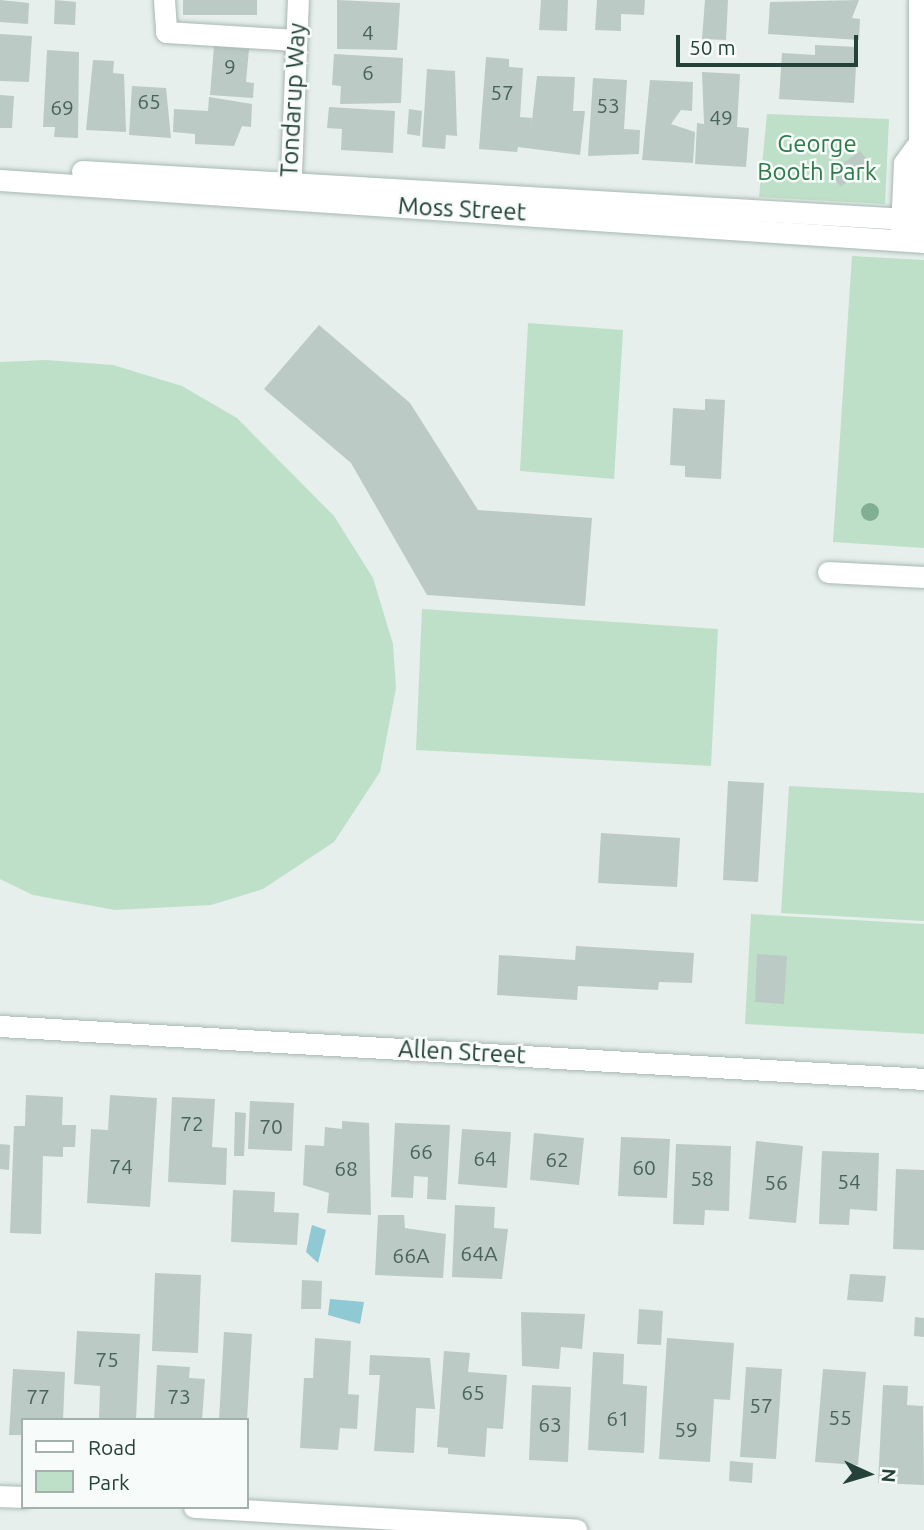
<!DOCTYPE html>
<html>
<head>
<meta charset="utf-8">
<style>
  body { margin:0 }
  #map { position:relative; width:924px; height:1530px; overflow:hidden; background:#e6efeb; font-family:Ubuntu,sans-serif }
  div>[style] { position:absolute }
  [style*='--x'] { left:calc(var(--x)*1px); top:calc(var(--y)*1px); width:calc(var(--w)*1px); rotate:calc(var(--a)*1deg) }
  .green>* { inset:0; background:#bfe0c8 }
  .water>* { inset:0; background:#8ec9d4 }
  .building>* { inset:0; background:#bbcac4 }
  .roads { filter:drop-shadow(0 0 2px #a8b8b2) drop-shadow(0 0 2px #a8b8b2) }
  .minor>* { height:21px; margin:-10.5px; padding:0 10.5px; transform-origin:10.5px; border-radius:10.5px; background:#fff }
  .trees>* { width:18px; height:18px; margin:-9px; border-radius:50%; background:#80af93 }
  span { translate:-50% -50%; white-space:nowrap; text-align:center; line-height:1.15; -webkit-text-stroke:5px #f7fbf9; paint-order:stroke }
  .number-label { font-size:21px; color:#4a645c }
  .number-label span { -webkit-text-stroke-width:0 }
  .street-label { font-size:24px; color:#24423a }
  .park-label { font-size:24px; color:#2d7a4b }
  .legend { position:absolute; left:21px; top:1418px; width:228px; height:91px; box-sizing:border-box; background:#f7fbf9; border:2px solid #a3b1ad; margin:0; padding:9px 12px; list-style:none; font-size:21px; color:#24423a }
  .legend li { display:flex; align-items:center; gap:14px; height:35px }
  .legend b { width:35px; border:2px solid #a3b1ad }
  .north { position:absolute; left:833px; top:1439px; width:70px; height:70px; -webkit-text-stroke:5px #f7fbf9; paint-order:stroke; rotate:94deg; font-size:19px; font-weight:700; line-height:28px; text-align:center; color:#24423a }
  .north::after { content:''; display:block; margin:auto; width:24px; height:32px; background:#24423a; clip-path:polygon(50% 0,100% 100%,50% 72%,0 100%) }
  .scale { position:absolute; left:676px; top:35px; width:182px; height:32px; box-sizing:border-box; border:4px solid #24423a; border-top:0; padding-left:9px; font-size:21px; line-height:24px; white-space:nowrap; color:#24423a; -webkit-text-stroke:5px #f7fbf9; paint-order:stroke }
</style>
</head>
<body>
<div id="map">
  <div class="green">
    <div style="clip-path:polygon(767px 114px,889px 119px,885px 204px,759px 197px)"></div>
    <div style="clip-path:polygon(852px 256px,924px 260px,924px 548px,833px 542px)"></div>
    <div style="clip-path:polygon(528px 323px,623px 330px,614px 479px,520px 471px)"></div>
    <div style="clip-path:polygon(46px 360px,113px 365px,182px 386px,237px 418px,334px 516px,373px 578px,393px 644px,396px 688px,380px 772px,334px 842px,263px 889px,211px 905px,115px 910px,33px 895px,0 879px,0 362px)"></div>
    <div style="clip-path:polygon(422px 609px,718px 629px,711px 766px,416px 750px)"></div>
    <div style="clip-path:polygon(789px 786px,924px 793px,924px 921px,781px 913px)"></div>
    <div style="clip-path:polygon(751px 914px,924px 924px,924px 1034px,745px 1024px)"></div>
  </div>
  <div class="water">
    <div style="clip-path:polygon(312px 1225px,326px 1230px,318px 1263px,306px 1252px)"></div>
    <div style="clip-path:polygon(330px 1299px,364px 1302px,360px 1324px,328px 1315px)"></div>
  </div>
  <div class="building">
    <div style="clip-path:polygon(0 0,29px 3px,28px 24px,0 22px)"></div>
    <div style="clip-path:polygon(55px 0,76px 2px,75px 25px,54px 24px)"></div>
    <div style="clip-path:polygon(183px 0,257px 0,257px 15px,183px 15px)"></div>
    <div style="clip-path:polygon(337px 0,400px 3px,397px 50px,337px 49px)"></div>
    <div style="clip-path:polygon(541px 0,568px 0,567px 31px,539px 30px)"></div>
    <div style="clip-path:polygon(597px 0,645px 0,644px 15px,621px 14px,621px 31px,595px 30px)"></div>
    <div style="clip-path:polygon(705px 0,728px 0,726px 40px,702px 39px)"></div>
    <div style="clip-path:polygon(859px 0,852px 18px,860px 19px,859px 40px,768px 34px,770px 2px)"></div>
    <div style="clip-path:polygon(0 34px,32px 36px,29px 82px,0 81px)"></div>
    <div style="clip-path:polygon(815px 45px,857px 47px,854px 103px,779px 99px,782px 53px,815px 55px)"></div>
    <div style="clip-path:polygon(214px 46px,249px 49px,246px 82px,254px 83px,253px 98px,210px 95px)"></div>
    <div style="clip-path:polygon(47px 50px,79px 52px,78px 138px,54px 137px,55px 127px,43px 127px)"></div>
    <div style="clip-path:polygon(334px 54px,403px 58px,401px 103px,340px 104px,341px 86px,332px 85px)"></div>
    <div style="clip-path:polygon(486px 57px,509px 59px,509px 67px,523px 68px,520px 117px,532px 118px,531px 129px,537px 76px,575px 77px,573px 111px,585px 111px,580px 155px,518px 147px,517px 152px,479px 149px)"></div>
    <div style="clip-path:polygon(93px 60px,114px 61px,113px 73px,124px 74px,126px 132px,86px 130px)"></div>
    <div style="clip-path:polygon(427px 69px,455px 71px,457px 136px,446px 135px,445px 149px,422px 147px)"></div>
    <div style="clip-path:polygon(702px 72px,740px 74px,737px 127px,749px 128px,746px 167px,695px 164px,697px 123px,704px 124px)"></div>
    <div style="clip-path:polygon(593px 78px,627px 80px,624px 129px,640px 130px,639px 154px,588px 156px)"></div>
    <div style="clip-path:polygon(650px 80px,693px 82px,692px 111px,681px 110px,671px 124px,695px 132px,693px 163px,642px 160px)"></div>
    <div style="clip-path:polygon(132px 86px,166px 88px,171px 138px,129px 135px)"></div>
    <div style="clip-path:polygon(0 95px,14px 96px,12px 128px,0 128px)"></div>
    <div style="clip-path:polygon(209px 97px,252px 104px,251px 127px,242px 126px,234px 146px,195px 144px,195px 134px,173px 132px,174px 109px,208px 111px)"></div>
    <div style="clip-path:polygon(329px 107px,395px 111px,393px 153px,341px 150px,342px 129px,327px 128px)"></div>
    <div style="clip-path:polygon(409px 109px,422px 111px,420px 136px,407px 134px)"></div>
    <div style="clip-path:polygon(860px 151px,869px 162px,841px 187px,832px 176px,835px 169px)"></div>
    <div style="clip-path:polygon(319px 325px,410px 403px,478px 510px,592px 518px,585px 606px,427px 595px,351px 463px,264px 389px)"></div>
    <div style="clip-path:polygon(705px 399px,725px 400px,721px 479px,685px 477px,685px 466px,670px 465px,673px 408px,705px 410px)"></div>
    <div style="clip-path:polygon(728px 781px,764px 783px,758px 882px,723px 880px)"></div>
    <div style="clip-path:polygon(601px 833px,680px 838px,677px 887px,598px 883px)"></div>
    <div style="clip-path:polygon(576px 946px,694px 953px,692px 983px,659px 982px,658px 990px,578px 986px,577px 1000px,497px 995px,499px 955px,575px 960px)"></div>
    <div style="clip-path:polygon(757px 954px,787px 956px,784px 1004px,755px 1002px)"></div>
    <div style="clip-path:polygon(26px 1095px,63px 1097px,62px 1125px,76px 1125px,75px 1147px,63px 1147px,63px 1157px,43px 1156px,41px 1234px,10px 1233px,14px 1126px,25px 1126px)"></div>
    <div style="clip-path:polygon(110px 1095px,157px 1098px,150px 1207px,87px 1203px,91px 1129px,108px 1130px)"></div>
    <div style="clip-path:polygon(172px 1097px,215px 1099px,212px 1147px,227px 1148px,226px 1185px,168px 1182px)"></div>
    <div style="clip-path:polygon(250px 1101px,294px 1103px,292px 1151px,248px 1149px)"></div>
    <div style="clip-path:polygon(235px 1112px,246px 1113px,244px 1156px,234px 1156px)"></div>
    <div style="clip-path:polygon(342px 1121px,369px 1123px,371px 1215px,327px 1213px,329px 1193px,303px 1185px,305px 1145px,324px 1146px,325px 1127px,342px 1129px)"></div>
    <div style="clip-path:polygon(395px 1123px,450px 1125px,446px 1200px,427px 1199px,428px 1177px,414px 1176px,413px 1198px,391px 1197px)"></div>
    <div style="clip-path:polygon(462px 1129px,511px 1132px,507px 1188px,458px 1184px)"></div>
    <div style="clip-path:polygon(534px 1133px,584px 1138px,579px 1185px,530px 1180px)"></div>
    <div style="clip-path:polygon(621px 1137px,670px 1139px,667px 1198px,618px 1196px)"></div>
    <div style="clip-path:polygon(756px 1141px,803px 1146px,796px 1223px,749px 1219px)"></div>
    <div style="clip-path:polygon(0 1144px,10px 1145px,9px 1170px,0 1169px)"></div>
    <div style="clip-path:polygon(676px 1144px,731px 1146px,729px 1211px,705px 1210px,704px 1225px,673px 1224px)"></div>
    <div style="clip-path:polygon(822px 1151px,879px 1153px,877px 1211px,850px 1209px,849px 1225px,819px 1224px)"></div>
    <div style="clip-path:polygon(896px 1169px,924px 1170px,924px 1250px,893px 1249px)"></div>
    <div style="clip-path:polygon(233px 1190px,275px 1192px,274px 1212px,299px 1213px,297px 1245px,231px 1242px)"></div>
    <div style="clip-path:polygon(455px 1205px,495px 1207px,494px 1228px,508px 1229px,502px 1279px,452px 1277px)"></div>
    <div style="clip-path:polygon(378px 1215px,404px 1215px,405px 1228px,446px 1234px,443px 1278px,375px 1275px)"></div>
    <div style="clip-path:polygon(155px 1273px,201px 1275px,198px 1353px,152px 1351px)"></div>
    <div style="clip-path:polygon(850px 1274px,886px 1276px,883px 1302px,847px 1300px)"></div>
    <div style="clip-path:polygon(302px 1280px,322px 1281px,321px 1309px,301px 1309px)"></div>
    <div style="clip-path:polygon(639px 1309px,663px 1311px,661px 1345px,637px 1344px)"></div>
    <div style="clip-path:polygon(521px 1312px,585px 1314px,582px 1349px,561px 1347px,559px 1369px,522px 1366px)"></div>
    <div style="clip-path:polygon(915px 1317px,924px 1318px,924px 1337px,914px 1336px)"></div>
    <div style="clip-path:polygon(77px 1331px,140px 1334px,136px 1420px,99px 1420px,100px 1386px,74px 1384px)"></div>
    <div style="clip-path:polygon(224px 1332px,252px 1334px,247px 1420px,219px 1420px)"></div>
    <div style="clip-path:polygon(315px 1338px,351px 1341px,348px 1394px,359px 1395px,357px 1429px,340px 1428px,338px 1450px,300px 1448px,304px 1378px,313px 1378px)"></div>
    <div style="clip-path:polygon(667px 1338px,734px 1343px,730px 1400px,714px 1399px,710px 1462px,659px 1459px)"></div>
    <div style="clip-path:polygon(444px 1351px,470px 1353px,468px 1372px,507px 1375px,503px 1429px,487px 1428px,485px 1457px,448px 1454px,448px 1448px,437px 1447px)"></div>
    <div style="clip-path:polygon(593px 1352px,624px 1354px,623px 1384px,647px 1386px,644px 1453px,588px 1450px)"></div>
    <div style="clip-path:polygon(370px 1355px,430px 1358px,435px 1409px,416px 1408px,414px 1453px,374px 1451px,380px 1375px,369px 1375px)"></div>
    <div style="clip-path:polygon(157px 1365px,190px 1367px,189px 1378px,205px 1379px,202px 1420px,154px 1420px)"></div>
    <div style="clip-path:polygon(746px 1367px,782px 1369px,776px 1459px,740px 1457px)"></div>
    <div style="clip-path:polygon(13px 1369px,65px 1372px,63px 1420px,23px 1420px,23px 1435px,9px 1435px)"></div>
    <div style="clip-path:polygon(823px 1369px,866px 1372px,858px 1465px,815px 1462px)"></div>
    <div style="clip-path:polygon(532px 1385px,571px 1387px,568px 1462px,529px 1460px)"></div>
    <div style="clip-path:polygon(883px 1385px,908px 1386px,907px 1405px,923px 1406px,924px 1485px,878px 1483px)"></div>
    <div style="clip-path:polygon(730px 1461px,753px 1463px,752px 1483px,729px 1481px)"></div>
  </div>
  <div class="roads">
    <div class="minor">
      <div style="--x:164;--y:0;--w:32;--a:86"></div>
      <div style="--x:166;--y:32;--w:130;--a:3.5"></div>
      <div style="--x:919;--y:0;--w:231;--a:90"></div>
      <div style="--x:82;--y:171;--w:843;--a:3.33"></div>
      <div style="--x:0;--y:180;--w:926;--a:3.84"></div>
      <div style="--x:290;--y:197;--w:197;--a:-87.7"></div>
      <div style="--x:901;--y:230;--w:67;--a:-87.4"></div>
      <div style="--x:904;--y:163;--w:19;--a:-54"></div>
      <div style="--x:828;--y:572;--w:96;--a:3"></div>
      <div style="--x:0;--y:1026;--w:926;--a:3.28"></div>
      <div style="--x:0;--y:1496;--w:23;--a:2"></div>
      <div style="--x:194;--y:1507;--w:383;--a:3.4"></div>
    </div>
  </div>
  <div class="trees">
    <div style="left:870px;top:512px"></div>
  </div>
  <div class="number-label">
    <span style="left:368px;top:32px">4</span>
    <span style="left:230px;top:66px">9</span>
    <span style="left:368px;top:72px">6</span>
    <span style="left:502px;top:92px">57</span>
    <span style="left:149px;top:101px">65</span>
    <span style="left:608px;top:105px">53</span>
    <span style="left:62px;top:107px">69</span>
    <span style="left:721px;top:117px">49</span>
    <span style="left:192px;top:1123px">72</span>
    <span style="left:271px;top:1126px">70</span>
    <span style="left:421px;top:1151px">66</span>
    <span style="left:485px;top:1158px">64</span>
    <span style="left:557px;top:1159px">62</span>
    <span style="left:121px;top:1166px">74</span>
    <span style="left:644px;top:1167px">60</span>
    <span style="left:346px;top:1168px">68</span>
    <span style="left:702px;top:1178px">58</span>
    <span style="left:849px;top:1181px">54</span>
    <span style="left:776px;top:1182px">56</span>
    <span style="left:479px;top:1253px">64A</span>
    <span style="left:411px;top:1255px">66A</span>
    <span style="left:107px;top:1359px">75</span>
    <span style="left:473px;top:1392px">65</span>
    <span style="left:38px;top:1396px">77</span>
    <span style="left:179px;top:1396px">73</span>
    <span style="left:761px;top:1405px">57</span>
    <span style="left:840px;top:1417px">55</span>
    <span style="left:618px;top:1418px">61</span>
    <span style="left:550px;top:1424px">63</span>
    <span style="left:686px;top:1429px">59</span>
  </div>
  <div class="street-label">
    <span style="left:293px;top:100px;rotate:-87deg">Tondarup Way</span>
    <span style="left:462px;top:209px;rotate:3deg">Moss Street</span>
    <span style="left:462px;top:1052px;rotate:3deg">Allen Street</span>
  </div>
  <div class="park-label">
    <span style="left:817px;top:158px">George<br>Booth Park</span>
  </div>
  <ul class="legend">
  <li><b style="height:9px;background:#fff"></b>Road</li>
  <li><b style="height:19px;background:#bfe0c8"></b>Park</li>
  </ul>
  <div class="north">N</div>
  <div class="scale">50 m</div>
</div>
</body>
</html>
